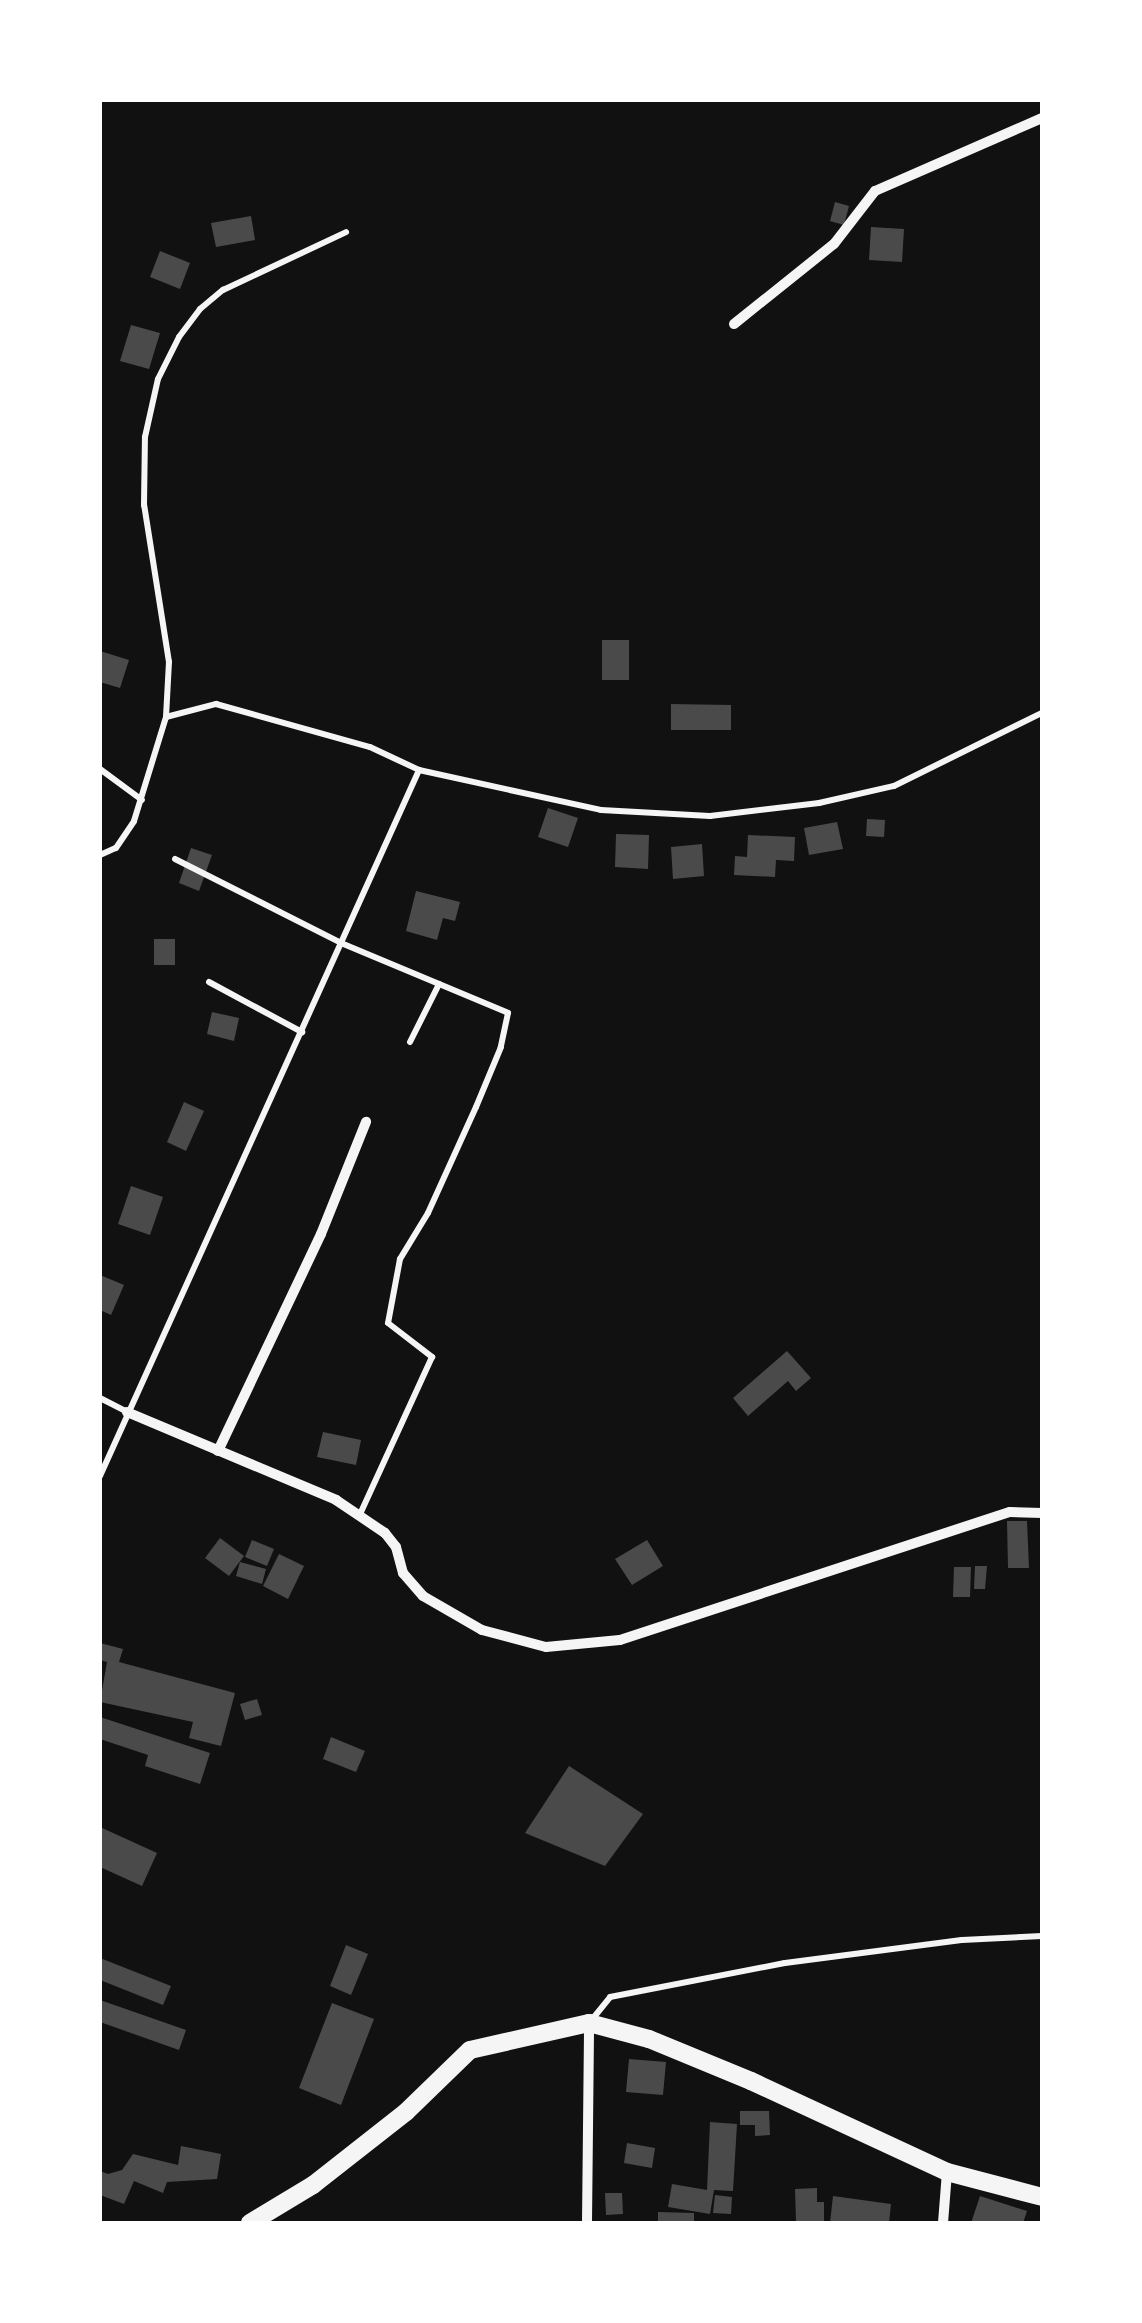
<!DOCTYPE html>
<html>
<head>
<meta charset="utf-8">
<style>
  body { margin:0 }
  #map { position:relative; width:1142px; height:2323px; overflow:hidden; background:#111; font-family:"Source Serif 4",serif }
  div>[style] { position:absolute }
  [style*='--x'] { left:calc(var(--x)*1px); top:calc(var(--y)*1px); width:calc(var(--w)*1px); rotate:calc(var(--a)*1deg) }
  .building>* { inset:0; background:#4a4a4a }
  .service>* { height:6px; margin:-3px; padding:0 3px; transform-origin:3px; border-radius:3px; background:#f5f5f5 }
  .minor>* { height:10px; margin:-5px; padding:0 5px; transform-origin:5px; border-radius:5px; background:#f5f5f5 }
  .secondary>* { height:18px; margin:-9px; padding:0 9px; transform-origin:9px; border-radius:9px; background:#f5f5f5 }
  span { translate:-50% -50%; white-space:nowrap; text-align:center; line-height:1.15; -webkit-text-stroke:9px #fff; paint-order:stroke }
  .frame { position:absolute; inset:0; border:102px solid #fff; pointer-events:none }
</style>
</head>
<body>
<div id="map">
  <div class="building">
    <div style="clip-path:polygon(835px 202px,849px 206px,844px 225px,830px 221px)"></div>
    <div style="clip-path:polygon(251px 216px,255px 240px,216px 247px,211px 223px)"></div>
    <div style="clip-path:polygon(871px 227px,904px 229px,902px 262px,869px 260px)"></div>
    <div style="clip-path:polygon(160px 251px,190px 263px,180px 289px,150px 277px)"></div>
    <div style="clip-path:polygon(131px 325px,160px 333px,149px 369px,120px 361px)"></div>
    <div style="clip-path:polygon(602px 640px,629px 640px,629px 680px,602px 680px)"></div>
    <div style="clip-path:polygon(100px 651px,129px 660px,120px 688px,100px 682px)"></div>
    <div style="clip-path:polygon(671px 704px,731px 705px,731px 730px,671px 730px)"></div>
    <div style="clip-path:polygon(548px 808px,578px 818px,568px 847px,538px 837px)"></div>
    <div style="clip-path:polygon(867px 819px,885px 820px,884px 837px,866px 836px)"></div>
    <div style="clip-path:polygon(837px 822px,843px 849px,809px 855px,804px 828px)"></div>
    <div style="clip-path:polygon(616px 834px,649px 835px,648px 869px,615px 867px)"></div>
    <div style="clip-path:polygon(748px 835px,795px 837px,794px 861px,776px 860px,775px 877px,734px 875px,735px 856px,747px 857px)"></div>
    <div style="clip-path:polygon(702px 844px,704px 876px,673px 879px,671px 847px)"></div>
    <div style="clip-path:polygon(191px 848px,212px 855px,199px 891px,179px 883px)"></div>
    <div style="clip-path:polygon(416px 891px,460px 902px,455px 921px,443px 918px,437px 940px,406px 931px)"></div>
    <div style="clip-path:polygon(154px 939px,175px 939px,175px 965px,154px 965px)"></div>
    <div style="clip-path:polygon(212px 1012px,239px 1018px,234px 1041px,207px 1034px)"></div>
    <div style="clip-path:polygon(184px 1102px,204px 1111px,186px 1151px,167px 1142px)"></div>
    <div style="clip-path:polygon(131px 1186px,163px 1197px,150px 1235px,118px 1224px)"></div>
    <div style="clip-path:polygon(100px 1275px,124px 1285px,111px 1315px,100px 1310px)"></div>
    <div style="clip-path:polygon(787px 1351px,811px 1378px,796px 1391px,788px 1381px,748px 1416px,733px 1398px)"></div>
    <div style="clip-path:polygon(323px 1432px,361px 1440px,356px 1465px,317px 1457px)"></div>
    <div style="clip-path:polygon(1007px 1521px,1027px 1521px,1029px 1568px,1008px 1568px)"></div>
    <div style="clip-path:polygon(220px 1538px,244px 1556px,229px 1576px,205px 1558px)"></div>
    <div style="clip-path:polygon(252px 1540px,274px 1549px,267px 1566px,245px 1557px)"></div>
    <div style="clip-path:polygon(647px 1540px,663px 1566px,632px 1585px,615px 1559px)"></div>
    <div style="clip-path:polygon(279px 1554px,304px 1566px,288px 1599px,263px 1586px)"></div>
    <div style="clip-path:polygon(240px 1562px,266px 1569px,262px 1584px,236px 1576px)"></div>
    <div style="clip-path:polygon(975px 1566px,987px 1566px,985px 1589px,974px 1589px)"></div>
    <div style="clip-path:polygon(954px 1567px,971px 1567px,970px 1597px,953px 1597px)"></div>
    <div style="clip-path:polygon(100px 1643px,123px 1649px,119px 1662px,235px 1693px,221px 1746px,189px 1738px,193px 1722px,100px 1702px,107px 1662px,100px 1660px)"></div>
    <div style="clip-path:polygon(257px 1699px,262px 1715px,245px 1720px,240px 1704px)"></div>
    <div style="clip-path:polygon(100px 1717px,210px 1753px,200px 1784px,145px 1766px,148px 1755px,100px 1739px)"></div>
    <div style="clip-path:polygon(331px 1737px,365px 1751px,356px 1772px,323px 1759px)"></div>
    <div style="clip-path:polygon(569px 1766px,643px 1814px,605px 1866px,525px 1833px)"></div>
    <div style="clip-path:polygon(100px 1827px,157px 1853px,142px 1886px,100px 1867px)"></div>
    <div style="clip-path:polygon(346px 1945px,368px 1954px,351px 1995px,330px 1986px)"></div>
    <div style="clip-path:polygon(100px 1958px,171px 1986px,163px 2005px,100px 1980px)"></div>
    <div style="clip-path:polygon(100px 2000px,186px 2030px,179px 2050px,100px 2022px)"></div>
    <div style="clip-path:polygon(332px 2003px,374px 2019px,341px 2105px,299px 2088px)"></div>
    <div style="clip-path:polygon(629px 2059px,666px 2062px,663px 2095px,626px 2092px)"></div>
    <div style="clip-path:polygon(740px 2111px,769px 2111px,770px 2135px,755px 2136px,755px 2125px,740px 2125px)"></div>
    <div style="clip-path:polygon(710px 2122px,737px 2124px,733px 2191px,714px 2190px,710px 2214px,668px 2207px,672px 2184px,707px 2190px)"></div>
    <div style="clip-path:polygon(627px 2143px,655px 2148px,652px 2168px,624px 2163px)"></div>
    <div style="clip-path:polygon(181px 2146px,221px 2154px,217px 2179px,167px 2182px,163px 2193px,134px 2181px,124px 2204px,100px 2195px,100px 2171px,108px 2174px,122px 2170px,133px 2154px,178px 2165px)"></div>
    <div style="clip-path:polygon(817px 2188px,817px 2202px,824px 2202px,824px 2222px,796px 2222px,795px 2189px)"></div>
    <div style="clip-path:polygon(605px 2193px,622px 2193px,623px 2214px,606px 2215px)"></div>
    <div style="clip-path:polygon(715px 2195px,732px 2197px,731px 2214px,713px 2213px)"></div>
    <div style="clip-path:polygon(833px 2196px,891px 2204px,889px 2223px,830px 2223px)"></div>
    <div style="clip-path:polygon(980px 2196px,1027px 2211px,1023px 2223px,971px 2223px)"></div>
    <div style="clip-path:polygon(658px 2212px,694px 2213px,694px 2223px,658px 2223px)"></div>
  </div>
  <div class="service">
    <div style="--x:166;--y:717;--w:52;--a:-14.6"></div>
    <div style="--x:216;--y:704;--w:160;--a:15.6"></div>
    <div style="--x:370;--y:747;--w:54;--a:25.1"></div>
    <div style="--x:419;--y:770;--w:186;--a:12.4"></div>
    <div style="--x:601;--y:810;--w:109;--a:3.2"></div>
    <div style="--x:710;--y:816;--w:110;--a:-6.8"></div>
    <div style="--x:819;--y:803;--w:77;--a:-12.8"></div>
    <div style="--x:894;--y:786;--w:165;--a:-26.3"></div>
    <div style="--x:100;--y:769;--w:52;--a:36.4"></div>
    <div style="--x:100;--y:855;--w:17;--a:-24"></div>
    <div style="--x:116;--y:848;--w:32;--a:-56"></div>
    <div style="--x:134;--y:821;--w:109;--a:-72.9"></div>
    <div style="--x:166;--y:717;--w:55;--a:-86.9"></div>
    <div style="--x:169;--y:662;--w:159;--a:-99"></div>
    <div style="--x:144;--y:505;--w:68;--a:-89.2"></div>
    <div style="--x:145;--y:437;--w:59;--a:-77.4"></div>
    <div style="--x:158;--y:379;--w:47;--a:-63.4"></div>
    <div style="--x:179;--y:337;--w:35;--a:-53"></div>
    <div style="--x:200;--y:309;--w:30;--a:-40"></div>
    <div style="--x:223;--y:290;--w:136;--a:-25.2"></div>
    <div style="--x:175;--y:859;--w:186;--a:26.8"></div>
    <div style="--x:341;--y:943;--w:181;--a:22.7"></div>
    <div style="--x:508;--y:1013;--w:35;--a:102"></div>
    <div style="--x:501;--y:1047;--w:65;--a:112.6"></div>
    <div style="--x:476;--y:1107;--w:116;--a:114.4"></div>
    <div style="--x:428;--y:1213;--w:54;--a:121.3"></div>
    <div style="--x:400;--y:1259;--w:65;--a:100.6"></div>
    <div style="--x:388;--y:1323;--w:56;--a:37.7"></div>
    <div style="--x:432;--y:1357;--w:173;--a:114.6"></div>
    <div style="--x:209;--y:982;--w:106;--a:28.3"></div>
    <div style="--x:410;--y:1042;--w:65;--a:-63.4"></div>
    <div style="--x:100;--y:1398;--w:30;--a:27"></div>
    <div style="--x:100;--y:1476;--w:775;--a:-65.68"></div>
    <div style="--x:590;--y:2022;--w:32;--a:-51"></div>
    <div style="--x:610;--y:1997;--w:178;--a:-11"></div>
    <div style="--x:785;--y:1963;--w:178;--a:-7.4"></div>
    <div style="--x:962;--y:1940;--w:80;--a:-2.9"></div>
  </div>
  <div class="minor">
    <div style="--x:734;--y:324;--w:128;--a:-38.7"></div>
    <div style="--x:834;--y:244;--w:67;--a:-52.3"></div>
    <div style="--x:875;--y:191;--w:182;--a:-23.6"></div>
    <div style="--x:127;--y:1412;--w:227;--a:22.8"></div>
    <div style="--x:336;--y:1500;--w:59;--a:34"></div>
    <div style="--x:385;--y:1533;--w:18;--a:52"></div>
    <div style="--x:396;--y:1547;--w:27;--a:75"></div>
    <div style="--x:403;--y:1573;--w:30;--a:49"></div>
    <div style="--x:423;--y:1596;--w:68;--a:30"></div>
    <div style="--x:482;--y:1630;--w:66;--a:14.9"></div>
    <div style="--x:546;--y:1647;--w:74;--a:-5.4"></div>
    <div style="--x:620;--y:1640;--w:410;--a:-18.2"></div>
    <div style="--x:1010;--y:1512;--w:32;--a:2"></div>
    <div style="--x:218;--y:1451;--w:240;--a:-64.6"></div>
    <div style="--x:321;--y:1234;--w:121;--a:-68.1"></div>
    <div style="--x:587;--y:2223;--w:200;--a:-89.4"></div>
    <div style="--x:943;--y:2223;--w:51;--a:-85.5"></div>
  </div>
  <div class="secondary">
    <div style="--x:250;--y:2223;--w:74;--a:-31.1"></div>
    <div style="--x:313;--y:2185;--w:118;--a:-38.1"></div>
    <div style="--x:406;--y:2112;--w:89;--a:-44.1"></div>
    <div style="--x:470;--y:2050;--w:122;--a:-12.8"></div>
    <div style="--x:589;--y:2023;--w:62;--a:14.9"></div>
    <div style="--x:649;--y:2039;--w:110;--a:22.4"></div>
    <div style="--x:751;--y:2081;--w:216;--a:24.9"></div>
    <div style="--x:947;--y:2172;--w:98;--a:14.7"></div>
  </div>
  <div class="frame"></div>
</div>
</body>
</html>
